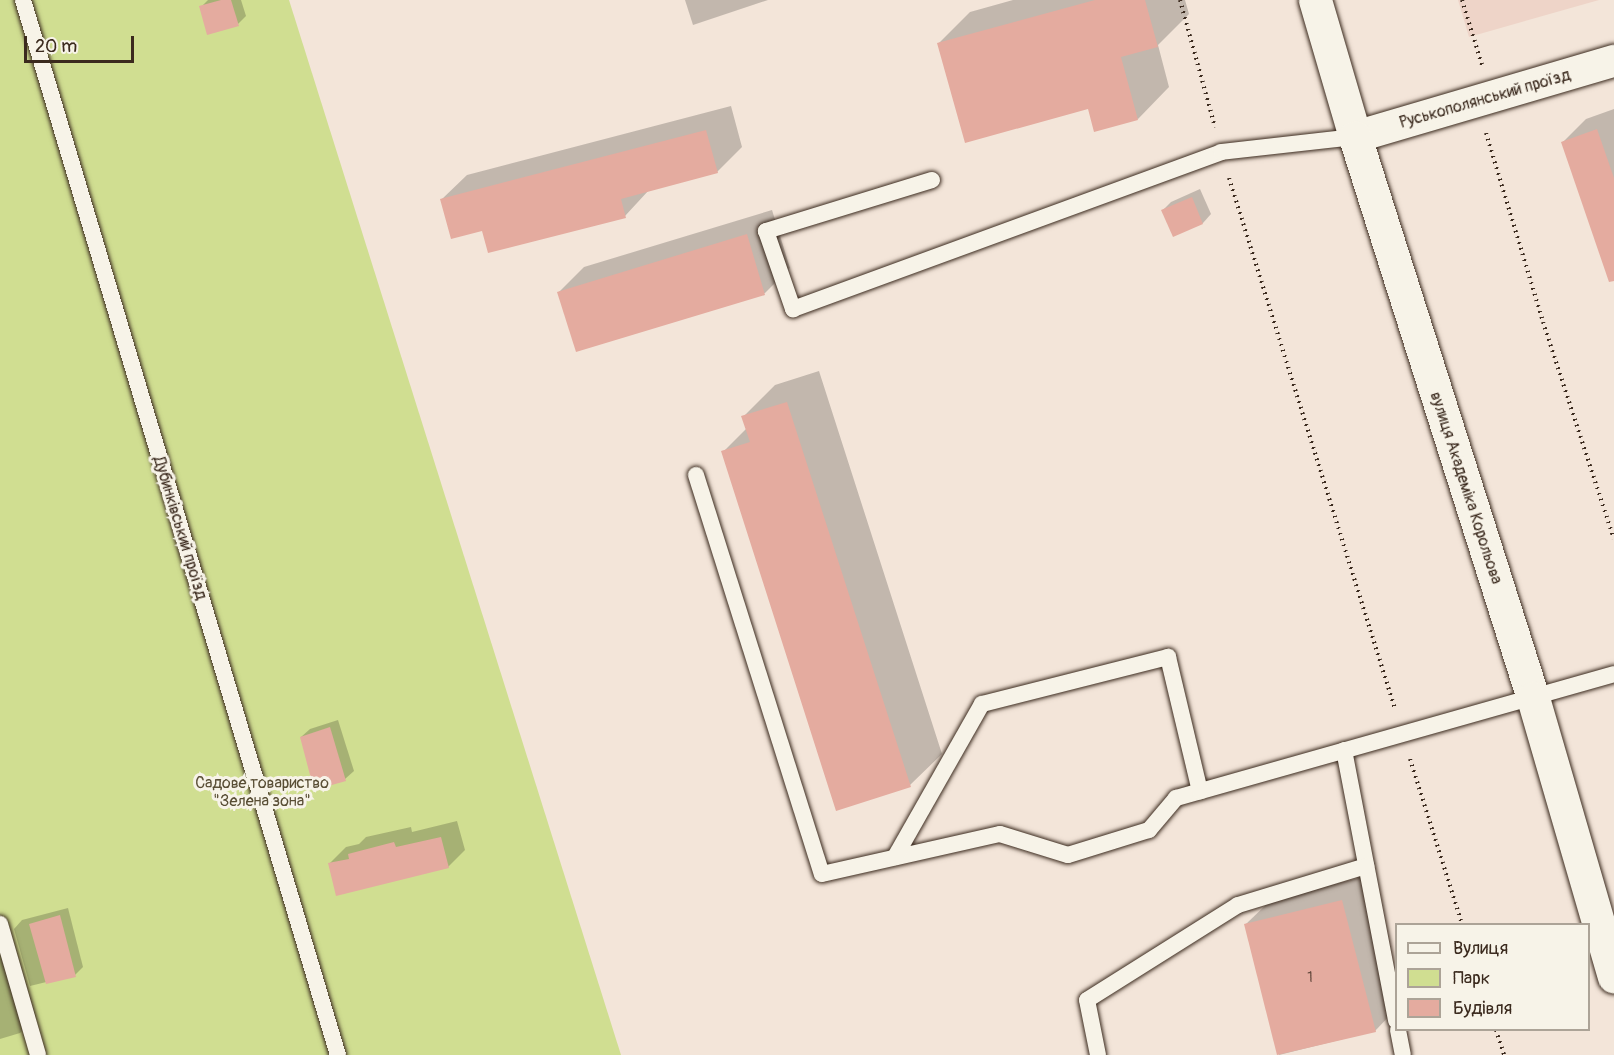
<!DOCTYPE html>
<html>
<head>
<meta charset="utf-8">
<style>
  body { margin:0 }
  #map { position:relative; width:1614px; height:1055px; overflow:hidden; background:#f3e5d9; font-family:Pangolin,sans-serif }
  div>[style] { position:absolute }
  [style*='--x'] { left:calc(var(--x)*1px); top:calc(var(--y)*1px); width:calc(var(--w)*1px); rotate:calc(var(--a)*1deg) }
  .built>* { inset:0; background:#eed4c8 }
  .green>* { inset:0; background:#d0de91 }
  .shadow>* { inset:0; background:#0003 }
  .building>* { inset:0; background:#e4ab9f }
  .path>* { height:4px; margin-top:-2px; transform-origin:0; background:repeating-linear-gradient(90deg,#3b2a1e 0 1.5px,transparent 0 6px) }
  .roads { filter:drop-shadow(0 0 2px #3b2a1e) drop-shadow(0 0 2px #3b2a1e) }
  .lane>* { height:16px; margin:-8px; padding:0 8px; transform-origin:8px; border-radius:8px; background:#f7f3e8 }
  .street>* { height:32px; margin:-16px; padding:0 16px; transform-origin:16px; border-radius:16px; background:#f7f3e8 }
  .secondary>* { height:33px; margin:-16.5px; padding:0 16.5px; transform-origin:16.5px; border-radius:16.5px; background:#f7f3e8 }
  span { translate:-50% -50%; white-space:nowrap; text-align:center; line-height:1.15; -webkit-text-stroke:6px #f7f3e8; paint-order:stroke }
  .number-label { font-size:14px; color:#654a3e }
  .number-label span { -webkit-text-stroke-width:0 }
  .street-label { font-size:16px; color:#3b2a1e }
  .park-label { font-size:16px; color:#594e35 }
  .legend { position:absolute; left:1395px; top:923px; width:195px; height:108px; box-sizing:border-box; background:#f7f3e8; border:2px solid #aca397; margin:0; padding:8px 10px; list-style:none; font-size:18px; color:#3b2a1e }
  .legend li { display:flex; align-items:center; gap:12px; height:30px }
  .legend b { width:30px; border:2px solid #aca397 }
  .scale { position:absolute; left:24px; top:36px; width:110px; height:27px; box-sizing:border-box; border:3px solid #3b2a1e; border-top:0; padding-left:8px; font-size:18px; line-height:21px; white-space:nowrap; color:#3b2a1e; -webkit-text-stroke:4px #f7f3e8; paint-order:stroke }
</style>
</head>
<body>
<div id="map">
  <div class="built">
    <div style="clip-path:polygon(1458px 0,1599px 0,1469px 37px)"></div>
  </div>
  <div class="green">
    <div style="clip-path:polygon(0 0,289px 0,621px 1055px,0 1055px)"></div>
  </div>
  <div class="shadow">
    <div style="clip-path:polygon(208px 0,241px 0,246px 16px,238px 24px,201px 7px)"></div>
    <div style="clip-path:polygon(685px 0,768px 0,693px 25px)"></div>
    <div style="clip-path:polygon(1013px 0,1185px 0,1189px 14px,1158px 45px,1169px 87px,1138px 119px,1089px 107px,939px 43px,970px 12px)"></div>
    <div style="clip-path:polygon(731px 106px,742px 147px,717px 172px,649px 190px,625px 216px,483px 230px,442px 199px,467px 175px)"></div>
    <div style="clip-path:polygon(1614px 109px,1614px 250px,1563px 142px,1586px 119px)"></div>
    <div style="clip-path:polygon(1200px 189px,1211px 214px,1203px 223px,1173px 235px,1163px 210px,1171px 202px)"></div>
    <div style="clip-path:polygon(772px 210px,790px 268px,765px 293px,577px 350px,559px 292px,584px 267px)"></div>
    <div style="clip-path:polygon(819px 371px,942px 754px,910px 785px,723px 452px,747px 428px,743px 417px,775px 385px)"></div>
    <div style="clip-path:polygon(338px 720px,354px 771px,345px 779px,301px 737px,310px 729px)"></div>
    <div style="clip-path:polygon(457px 821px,465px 850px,448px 867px,329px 864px,346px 847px,359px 844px,366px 837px,411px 827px,412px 832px)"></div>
    <div style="clip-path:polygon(1367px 876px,1396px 1009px,1375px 1031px,1279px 1055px,1246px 924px,1271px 900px)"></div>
    <div style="clip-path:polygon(68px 908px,83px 967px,75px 975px,30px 986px,14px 929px,22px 920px)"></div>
    <div style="clip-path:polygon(7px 919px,36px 1017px,20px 1033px,0 1039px,0 921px)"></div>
  </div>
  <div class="building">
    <div style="clip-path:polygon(221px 0,231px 0,239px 26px,207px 35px,199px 6px)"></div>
    <div style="clip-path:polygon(1095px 0,1145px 0,1158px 47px,1121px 57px,1138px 120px,1094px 132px,1088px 109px,965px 143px,937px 43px)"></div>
    <div style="clip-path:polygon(1597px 129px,1614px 178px,1614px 281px,1609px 282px,1561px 142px)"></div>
    <div style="clip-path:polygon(706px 130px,718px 173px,621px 199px,626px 218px,488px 253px,482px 231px,451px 239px,440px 199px)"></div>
    <div style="clip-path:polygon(1192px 197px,1203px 224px,1173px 237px,1161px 210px)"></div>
    <div style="clip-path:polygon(747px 234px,765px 295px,576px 352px,557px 292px)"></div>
    <div style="clip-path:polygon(787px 402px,911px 787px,836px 811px,721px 451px,750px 442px,741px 416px)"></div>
    <div style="clip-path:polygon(330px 727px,346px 781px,314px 790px,300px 737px)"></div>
    <div style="clip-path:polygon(441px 837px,449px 868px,336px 896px,328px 863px,349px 859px,348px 854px,394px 842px,396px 847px)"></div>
    <div style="clip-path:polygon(1342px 900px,1376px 1032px,1277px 1055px,1244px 924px)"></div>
    <div style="clip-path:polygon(60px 915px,76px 977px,46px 984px,29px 924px)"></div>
  </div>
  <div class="path">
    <div style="--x:1180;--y:0;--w:132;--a:74.6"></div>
    <div style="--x:1462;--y:0;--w:68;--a:72.9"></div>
    <div style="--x:1486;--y:133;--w:197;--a:73.2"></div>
    <div style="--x:1543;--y:322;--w:228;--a:71.9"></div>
    <div style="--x:1229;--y:178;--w:556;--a:72.64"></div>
    <div style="--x:1410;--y:759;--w:173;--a:72.5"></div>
    <div style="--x:1496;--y:1030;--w:26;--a:72"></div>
  </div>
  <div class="roads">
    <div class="lane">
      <div style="--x:23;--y:0;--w:1101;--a:73.38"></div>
      <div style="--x:932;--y:180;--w:174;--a:162.9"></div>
      <div style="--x:766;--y:231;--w:83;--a:70.9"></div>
      <div style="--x:793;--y:309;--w:456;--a:-20.1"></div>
      <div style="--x:1221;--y:152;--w:135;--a:-6.4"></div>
      <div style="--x:696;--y:475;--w:418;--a:72.5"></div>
      <div style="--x:822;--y:874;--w:182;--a:-12.7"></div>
      <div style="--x:1000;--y:834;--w:71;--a:17.2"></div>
      <div style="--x:1068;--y:855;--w:85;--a:-17.2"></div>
      <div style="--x:1149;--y:830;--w:42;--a:-49.8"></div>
      <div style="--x:1176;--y:798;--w:455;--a:-15.8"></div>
      <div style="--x:1344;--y:750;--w:276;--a:79.1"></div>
      <div style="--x:895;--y:857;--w:176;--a:-60.4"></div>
      <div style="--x:982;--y:704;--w:192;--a:-14.2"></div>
      <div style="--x:1168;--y:657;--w:138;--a:76.6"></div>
      <div style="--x:0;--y:924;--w:136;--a:73.8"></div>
      <div style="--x:1398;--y:1030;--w:25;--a:79"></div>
      <div style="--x:1098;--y:1055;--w:56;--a:-101.3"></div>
      <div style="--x:1087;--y:1000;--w:178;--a:-32.2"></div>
      <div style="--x:1238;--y:905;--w:134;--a:-16.9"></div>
    </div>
    <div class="street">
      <div style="--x:1355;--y:137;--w:270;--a:-16.4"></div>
    </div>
    <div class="secondary">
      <div style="--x:1315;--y:0;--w:143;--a:73.7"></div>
      <div style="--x:1355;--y:137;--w:589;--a:72.4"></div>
      <div style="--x:1533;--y:698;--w:290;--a:73.8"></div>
    </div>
  </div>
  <div class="number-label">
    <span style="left:1310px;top:978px">1</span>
  </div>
  <div class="street-label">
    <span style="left:1485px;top:99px;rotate:-16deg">Руськополянський проїзд</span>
    <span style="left:1466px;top:488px;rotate:72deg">вулиця Академіка Корольова</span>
    <span style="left:180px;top:528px;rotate:73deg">Дубинківський проїзд</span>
  </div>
  <div class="park-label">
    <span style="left:262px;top:792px">Садове товариство<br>"Зелена зона"</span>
  </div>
  <ul class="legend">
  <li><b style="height:8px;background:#f7f3e8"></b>Вулиця</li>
  <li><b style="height:16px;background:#d0de91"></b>Парк</li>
  <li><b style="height:16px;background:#e4ab9f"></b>Будівля</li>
  </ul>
  <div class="scale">20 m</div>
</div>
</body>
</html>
